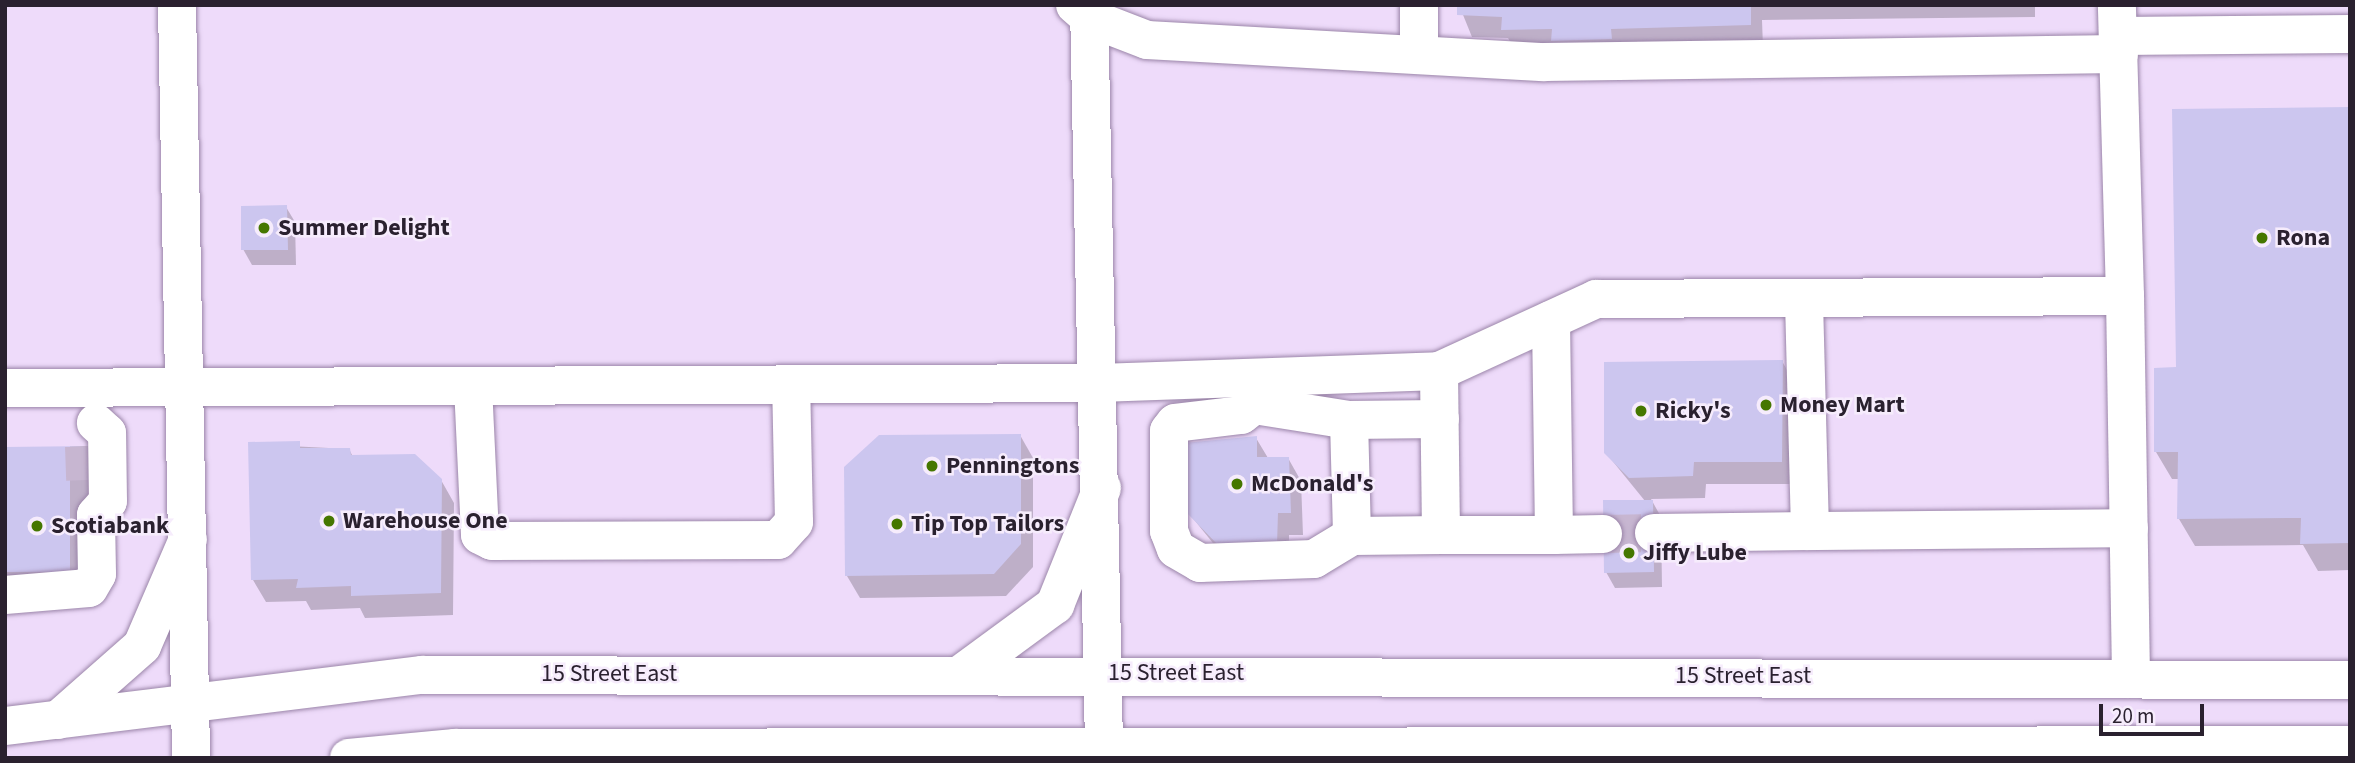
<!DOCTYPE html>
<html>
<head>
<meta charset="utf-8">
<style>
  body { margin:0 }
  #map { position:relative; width:2355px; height:763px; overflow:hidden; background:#eedbfa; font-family:"Source Sans 3",sans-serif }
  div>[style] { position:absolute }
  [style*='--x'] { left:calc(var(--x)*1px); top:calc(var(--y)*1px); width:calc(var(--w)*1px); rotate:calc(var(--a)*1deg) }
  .shadow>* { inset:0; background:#0003 }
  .building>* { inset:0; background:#ccc6ef }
  .minor-tunnel>* { height:38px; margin-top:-19px; transform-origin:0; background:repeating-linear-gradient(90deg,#c7b6d1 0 38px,transparent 0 57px) }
  .roads { filter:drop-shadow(0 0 2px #9b85a9) drop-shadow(0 0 2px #9b85a9) }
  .minor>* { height:38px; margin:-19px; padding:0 19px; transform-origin:19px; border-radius:19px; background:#fff }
  .major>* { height:38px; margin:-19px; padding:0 19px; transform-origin:19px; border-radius:19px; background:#fff }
  .dots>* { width:19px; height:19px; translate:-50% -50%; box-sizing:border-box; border:4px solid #f6ecfc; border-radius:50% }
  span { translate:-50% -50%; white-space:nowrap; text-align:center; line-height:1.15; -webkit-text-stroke:5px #f6ecfc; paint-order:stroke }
  .poi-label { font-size:24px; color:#2a212f; font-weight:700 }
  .left { translate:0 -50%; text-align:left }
  .street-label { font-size:24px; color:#2a212f }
  .frame { position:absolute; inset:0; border:7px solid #2a212f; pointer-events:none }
  .scale { position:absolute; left:2099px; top:704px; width:105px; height:32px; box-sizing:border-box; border:4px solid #2a212f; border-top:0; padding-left:9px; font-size:21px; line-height:24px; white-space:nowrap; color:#2a212f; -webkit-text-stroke:5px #f6ecfc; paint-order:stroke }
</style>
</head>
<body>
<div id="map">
  <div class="shadow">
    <div style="clip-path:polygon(1459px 5px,2035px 5px,2035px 17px,1762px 20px,1763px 47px,1516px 52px,1508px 38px,1472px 37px)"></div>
    <div style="clip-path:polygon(2350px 108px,2350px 570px,2318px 571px,2303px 545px,2195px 546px,2179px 519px,2179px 479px,2172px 479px,2156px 452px,2156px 370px,2177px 369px)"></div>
    <div style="clip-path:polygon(286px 207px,295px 222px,296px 265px,252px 265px,243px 249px)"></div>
    <div style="clip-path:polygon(1782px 361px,1795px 384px,1794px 484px,1706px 484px,1705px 498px,1651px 499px,1661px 517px,1662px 587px,1615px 588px,1606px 572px,1645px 501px,1606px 453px)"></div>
    <div style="clip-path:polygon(1020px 435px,1033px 458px,1033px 567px,1006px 596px,860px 598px,847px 576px,846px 468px)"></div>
    <div style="clip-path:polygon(1256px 438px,1268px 458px,1288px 458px,1301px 481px,1303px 535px,1289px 535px,1289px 567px,1234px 569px,1187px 511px)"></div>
    <div style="clip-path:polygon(250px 444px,349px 449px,353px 457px,441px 480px,454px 503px,453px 615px,365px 618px,360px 608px,311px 610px,306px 601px,266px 602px,253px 580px)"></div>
    <div style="clip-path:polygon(5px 448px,91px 448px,84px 599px,5px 599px)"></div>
  </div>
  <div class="building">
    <div style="clip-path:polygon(1457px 5px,1751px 5px,1751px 25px,1611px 29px,1612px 39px,1551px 41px,1552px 29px,1501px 30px,1502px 17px,1457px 15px)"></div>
    <div style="clip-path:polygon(2350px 107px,2350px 543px,2300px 544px,2301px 518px,2177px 519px,2178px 452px,2154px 452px,2154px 368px,2176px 367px,2172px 109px)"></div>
    <div style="clip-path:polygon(287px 205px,288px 250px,241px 250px,241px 206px)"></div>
    <div style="clip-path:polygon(1783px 360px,1782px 462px,1694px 462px,1693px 476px,1629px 478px,1604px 453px,1604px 362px)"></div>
    <div style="clip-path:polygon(1021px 434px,1021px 544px,994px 574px,845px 576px,844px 467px,879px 435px)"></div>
    <div style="clip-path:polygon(1257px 436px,1257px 457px,1289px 457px,1291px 513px,1278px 513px,1277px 545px,1220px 547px,1185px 511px,1184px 443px)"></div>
    <div style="clip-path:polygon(300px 441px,300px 448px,350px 448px,351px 455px,415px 454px,442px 479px,441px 593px,351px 596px,351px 586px,296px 588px,298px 579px,251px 580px,248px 442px)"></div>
    <div style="clip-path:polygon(92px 446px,94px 480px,70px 480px,70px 572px,5px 572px,5px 447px)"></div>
    <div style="clip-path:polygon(1603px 500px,1653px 500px,1654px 572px,1604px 573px)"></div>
  </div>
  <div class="minor-tunnel">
    <div style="--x:84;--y:446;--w:34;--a:88"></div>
    <div style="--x:1603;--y:534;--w:51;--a:-1.1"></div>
  </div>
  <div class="roads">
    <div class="minor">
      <div style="--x:177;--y:5;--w:753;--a:88.93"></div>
      <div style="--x:1075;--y:5;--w:20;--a:41"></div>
      <div style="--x:1090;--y:18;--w:61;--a:21.1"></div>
      <div style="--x:1147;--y:40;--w:398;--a:3.2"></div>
      <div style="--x:1544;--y:62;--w:575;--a:-0.8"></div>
      <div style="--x:1089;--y:5;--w:742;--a:88.84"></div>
      <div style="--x:1419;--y:5;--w:50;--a:90"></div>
      <div style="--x:2118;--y:36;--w:232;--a:-0.5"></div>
      <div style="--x:2125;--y:296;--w:383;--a:89.1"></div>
      <div style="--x:1804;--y:301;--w:230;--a:88.5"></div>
      <div style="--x:1810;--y:531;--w:319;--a:-0.5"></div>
      <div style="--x:1439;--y:371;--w:164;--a:89.3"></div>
      <div style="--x:1441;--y:535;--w:113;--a:0"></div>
      <div style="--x:1554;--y:535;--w:215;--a:-90.8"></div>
      <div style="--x:473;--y:386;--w:149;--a:87.3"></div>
      <div style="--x:480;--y:535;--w:13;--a:27"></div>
      <div style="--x:492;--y:541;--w:286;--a:-0.2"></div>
      <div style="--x:778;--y:540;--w:24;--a:-48"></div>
      <div style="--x:794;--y:522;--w:138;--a:-91.2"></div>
      <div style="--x:5;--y:388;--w:1094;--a:-0.26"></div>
      <div style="--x:1099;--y:383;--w:340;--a:-2"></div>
      <div style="--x:1439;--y:371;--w:173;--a:-24.6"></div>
      <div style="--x:1596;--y:299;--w:529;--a:-0.32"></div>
      <div style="--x:2125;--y:296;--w:291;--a:-91.6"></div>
      <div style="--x:1440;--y:419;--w:91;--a:179.4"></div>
      <div style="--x:1349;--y:420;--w:116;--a:88.5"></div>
      <div style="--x:1352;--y:536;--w:89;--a:-0.6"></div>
      <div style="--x:1349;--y:420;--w:96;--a:-171"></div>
      <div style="--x:1254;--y:405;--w:16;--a:142"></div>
      <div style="--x:1241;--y:415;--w:66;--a:173.1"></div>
      <div style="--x:1175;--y:423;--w:10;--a:127"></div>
      <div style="--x:1169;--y:431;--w:100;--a:90"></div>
      <div style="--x:1169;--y:531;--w:19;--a:69"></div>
      <div style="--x:1176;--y:549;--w:28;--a:30"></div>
      <div style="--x:1200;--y:563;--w:114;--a:-2"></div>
      <div style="--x:1314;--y:559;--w:44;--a:-31.2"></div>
      <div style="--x:1654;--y:533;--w:156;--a:-0.7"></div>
      <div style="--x:1554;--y:535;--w:49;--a:-1.2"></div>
      <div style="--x:5;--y:595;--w:84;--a:-4.8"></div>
      <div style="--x:89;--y:588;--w:16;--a:-60"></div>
      <div style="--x:97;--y:574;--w:59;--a:-91"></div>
      <div style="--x:96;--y:515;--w:18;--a:-49"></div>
      <div style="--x:108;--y:501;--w:68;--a:-90.8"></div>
      <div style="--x:107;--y:433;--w:15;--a:-138"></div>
    </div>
    <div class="major">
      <div style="--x:961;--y:674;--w:117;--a:-36.3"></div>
      <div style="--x:1055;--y:605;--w:126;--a:-68.1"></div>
      <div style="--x:58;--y:720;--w:112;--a:-41.4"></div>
      <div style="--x:142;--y:646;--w:116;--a:-66.7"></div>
      <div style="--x:5;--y:726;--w:420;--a:-7"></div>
      <div style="--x:422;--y:675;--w:1928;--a:0.15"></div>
      <div style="--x:349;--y:758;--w:106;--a:-5.4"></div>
      <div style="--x:455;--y:748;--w:1895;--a:-0.09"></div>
    </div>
  </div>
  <div class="dots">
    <div style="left:264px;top:228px;background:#457700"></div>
    <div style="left:2262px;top:238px;background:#457700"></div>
    <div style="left:1766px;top:405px;background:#457700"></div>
    <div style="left:1641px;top:411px;background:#457700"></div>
    <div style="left:932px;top:466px;background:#457700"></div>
    <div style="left:1237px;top:484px;background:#457700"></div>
    <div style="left:329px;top:521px;background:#457700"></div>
    <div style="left:897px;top:524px;background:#457700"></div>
    <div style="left:37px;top:526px;background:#457700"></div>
    <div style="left:1629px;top:553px;background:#457700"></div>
  </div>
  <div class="poi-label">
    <span class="left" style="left:278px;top:228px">Summer Delight</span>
    <span class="left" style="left:2276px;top:238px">Rona</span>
    <span class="left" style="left:1780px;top:405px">Money Mart</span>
    <span class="left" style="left:1655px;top:411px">Ricky's</span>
    <span class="left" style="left:946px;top:466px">Penningtons</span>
    <span class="left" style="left:1251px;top:484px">McDonald's</span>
    <span class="left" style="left:343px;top:521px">Warehouse One</span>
    <span class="left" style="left:911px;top:524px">Tip Top Tailors</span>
    <span class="left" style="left:51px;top:526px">Scotiabank</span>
    <span class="left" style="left:1643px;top:553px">Jiffy Lube</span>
  </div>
  <div class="street-label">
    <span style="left:1176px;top:673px">15 Street East</span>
    <span style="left:609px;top:674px">15 Street East</span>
    <span style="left:1743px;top:676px">15 Street East</span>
  </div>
  <div class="frame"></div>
  <div class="scale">20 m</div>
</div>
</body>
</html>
